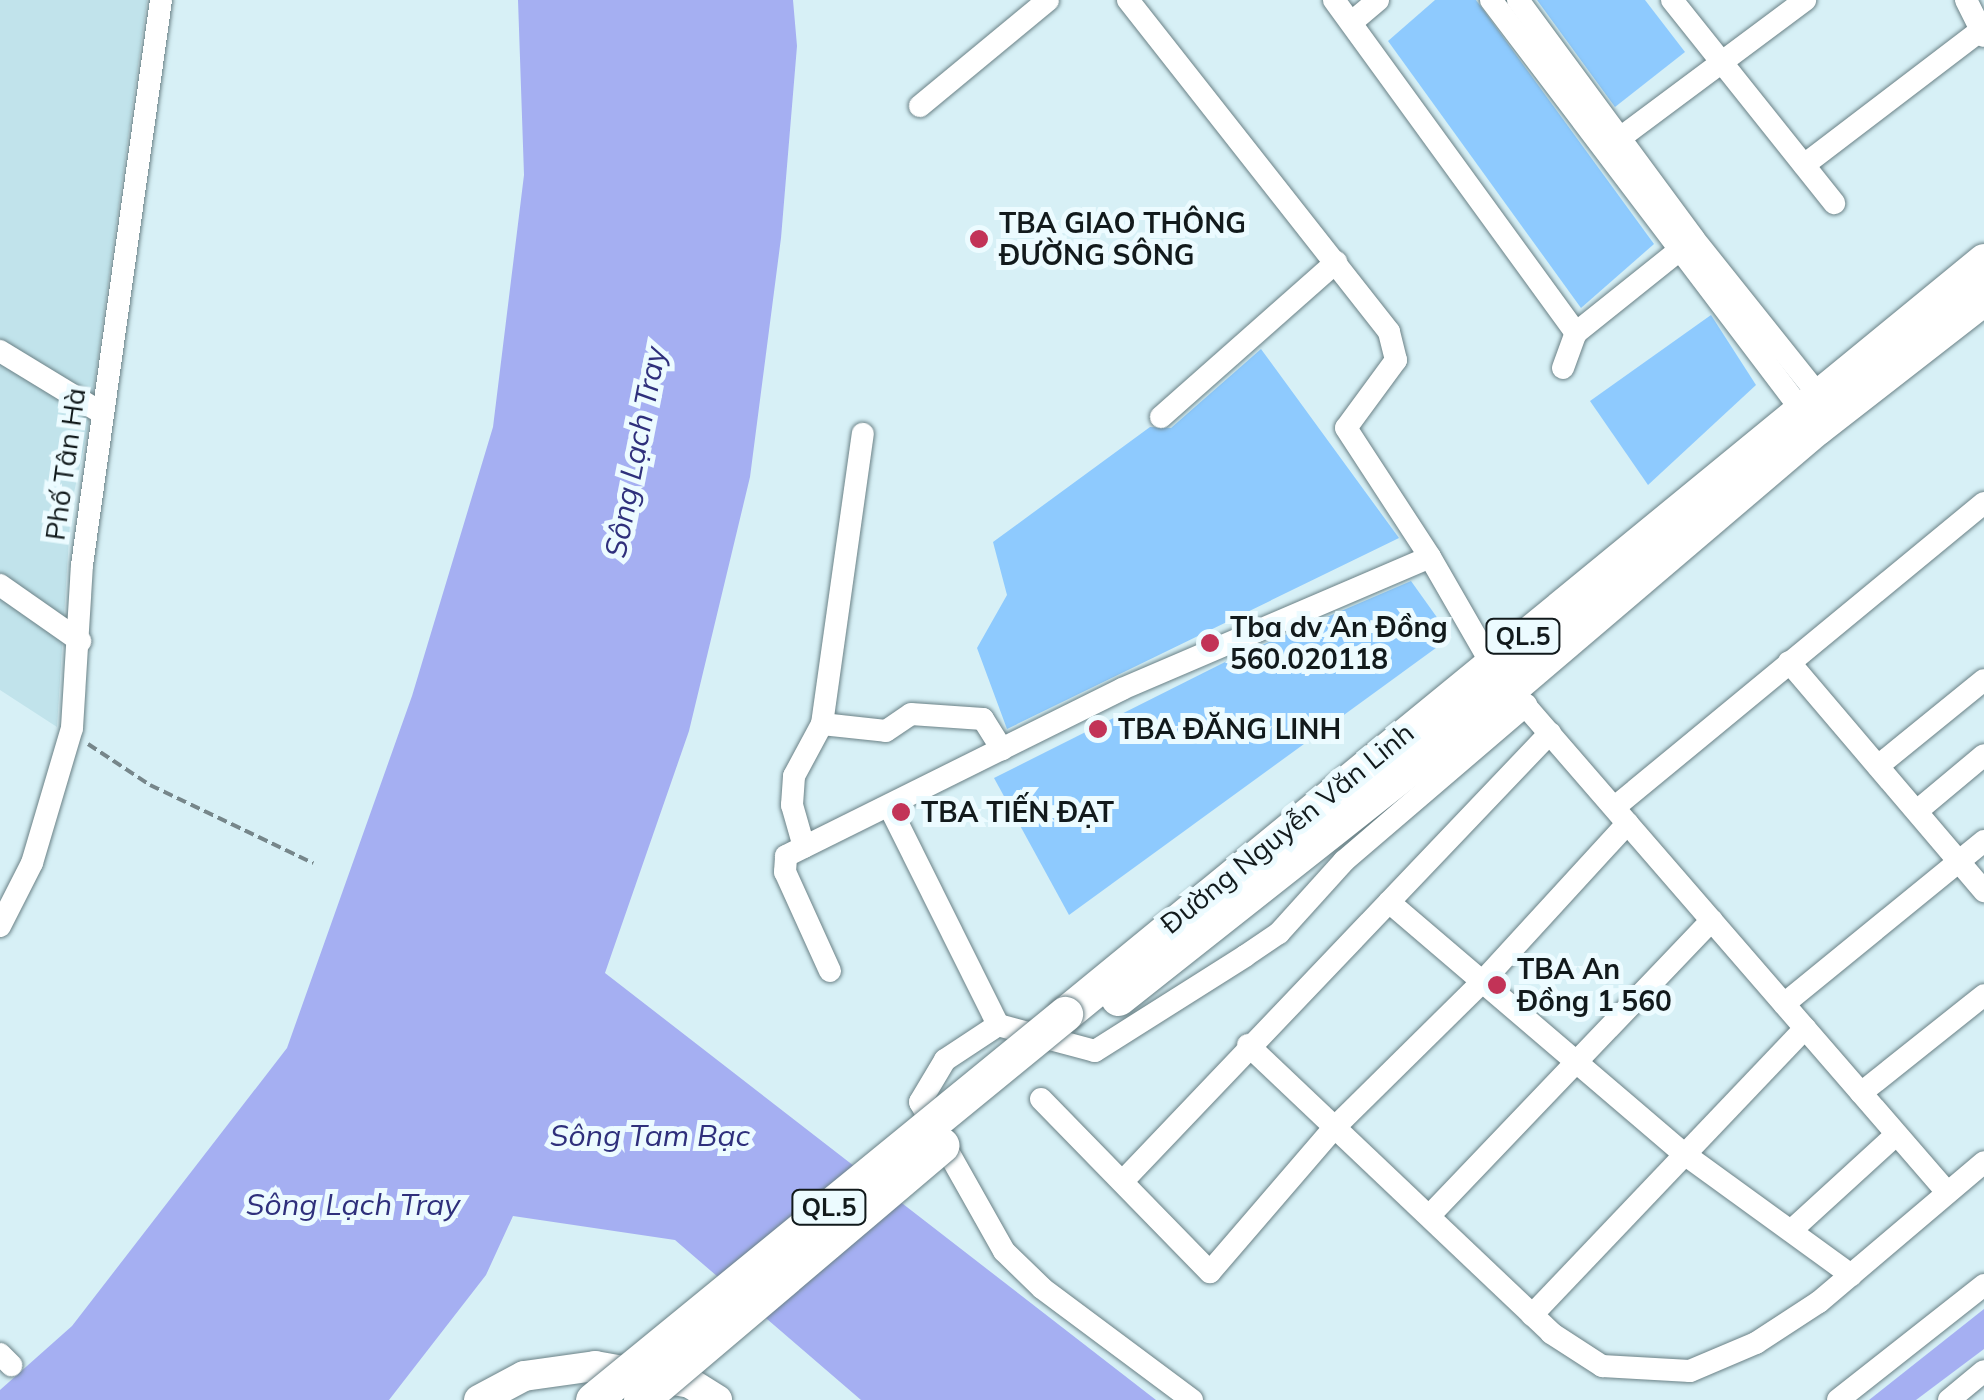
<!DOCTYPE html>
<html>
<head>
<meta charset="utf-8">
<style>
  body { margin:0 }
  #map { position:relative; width:1984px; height:1400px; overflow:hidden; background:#d7f0f6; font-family:Mulish,sans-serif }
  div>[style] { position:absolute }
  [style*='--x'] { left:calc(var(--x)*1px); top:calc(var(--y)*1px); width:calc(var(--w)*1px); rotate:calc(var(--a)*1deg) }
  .built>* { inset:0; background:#c1e3eb }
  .water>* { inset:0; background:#a5aff2 }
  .building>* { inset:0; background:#8ecafe }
  .path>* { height:4px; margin-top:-2px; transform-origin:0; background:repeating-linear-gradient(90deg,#76868a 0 10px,transparent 0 15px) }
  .roads { filter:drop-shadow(0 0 2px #6a8186) drop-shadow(0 0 2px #6a8186) }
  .minor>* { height:22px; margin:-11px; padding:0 11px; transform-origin:11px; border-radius:11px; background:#fff }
  .major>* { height:30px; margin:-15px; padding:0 15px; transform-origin:15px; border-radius:15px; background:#fff }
  .highway>* { height:35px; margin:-17.5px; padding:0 17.5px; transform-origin:17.5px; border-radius:17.5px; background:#fff }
  .bridges { filter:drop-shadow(0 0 2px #6a8186) drop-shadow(0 0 2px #6a8186) }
  .highway-bridge>* { height:35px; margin:-17.5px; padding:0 17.5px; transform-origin:17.5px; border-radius:17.5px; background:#fff }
  .dots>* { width:28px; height:28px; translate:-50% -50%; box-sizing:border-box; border:5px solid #ecfbff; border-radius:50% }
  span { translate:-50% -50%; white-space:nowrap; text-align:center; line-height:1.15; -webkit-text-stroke:10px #ecfbff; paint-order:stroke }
  .shield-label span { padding:2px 8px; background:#ecfbff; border:2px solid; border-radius:8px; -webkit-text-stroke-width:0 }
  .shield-label { font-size:25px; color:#121a1c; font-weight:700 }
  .poi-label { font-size:28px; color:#121a1c; font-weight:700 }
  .left { translate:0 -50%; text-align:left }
  .street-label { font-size:28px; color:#121a1c }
  .water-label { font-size:30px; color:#2f307c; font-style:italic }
</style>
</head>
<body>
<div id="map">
  <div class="built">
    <div style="clip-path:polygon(0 0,147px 0,88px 429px,71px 506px,57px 727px,0 690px)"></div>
  </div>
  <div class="water">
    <div style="clip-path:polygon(518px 0,793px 0,797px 46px,781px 238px,750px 477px,689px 731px,605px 973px,1156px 1400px,861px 1400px,675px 1240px,513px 1216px,486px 1275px,389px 1400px,0 1400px,0 1390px,72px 1326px,287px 1048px,412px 696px,493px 427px,524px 175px)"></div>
    <div style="clip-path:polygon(1984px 1309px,1984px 1349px,1916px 1400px,1869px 1400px)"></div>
  </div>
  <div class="building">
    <div style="clip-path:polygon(1435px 0,1476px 0,1654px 244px,1581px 308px,1388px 41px)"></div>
    <div style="clip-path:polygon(1537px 0,1645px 0,1685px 52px,1615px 107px)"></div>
    <div style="clip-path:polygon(1711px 315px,1756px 385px,1648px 485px,1590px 401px)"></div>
    <div style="clip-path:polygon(1261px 349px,1399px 538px,1007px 729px,977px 648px,1007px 595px,993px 542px,1150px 427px,1171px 428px)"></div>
    <div style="clip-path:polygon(1411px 581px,1451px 637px,1069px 915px,994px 778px,1241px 654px)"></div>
  </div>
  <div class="path">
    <div style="--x:88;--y:744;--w:74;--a:33.5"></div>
    <div style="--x:150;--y:785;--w:181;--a:25.6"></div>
  </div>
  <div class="roads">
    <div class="minor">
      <div style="--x:1128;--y:0;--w:422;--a:51.8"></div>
      <div style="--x:1389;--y:332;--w:29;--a:76"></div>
      <div style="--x:1396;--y:360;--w:84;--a:126.3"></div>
      <div style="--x:1346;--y:428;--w:154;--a:56.9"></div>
      <div style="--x:1334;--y:0;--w:412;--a:54"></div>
      <div style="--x:1491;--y:0;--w:527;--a:52.87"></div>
      <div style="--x:1518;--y:0;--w:297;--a:53.6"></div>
      <div style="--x:1694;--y:239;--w:210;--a:51.4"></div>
      <div style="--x:1672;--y:0;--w:260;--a:51.4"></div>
      <div style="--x:1966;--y:0;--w:40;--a:63.4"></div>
      <div style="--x:1352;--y:22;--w:34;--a:-40"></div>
      <div style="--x:920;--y:106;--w:166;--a:-39.6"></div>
      <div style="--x:1608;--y:147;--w:246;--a:-36.7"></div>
      <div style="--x:1804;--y:165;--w:223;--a:-37.3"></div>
      <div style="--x:0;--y:351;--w:119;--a:31.3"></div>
      <div style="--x:1563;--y:368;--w:37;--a:-70"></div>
      <div style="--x:1576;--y:333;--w:142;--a:-38.7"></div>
      <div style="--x:1161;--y:417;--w:234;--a:-41.5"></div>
      <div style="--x:0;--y:585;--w:98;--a:35"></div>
      <div style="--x:1789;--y:662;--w:301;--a:49.6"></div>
      <div style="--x:1517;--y:696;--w:656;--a:49.08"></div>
      <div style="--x:822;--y:724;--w:64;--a:6.2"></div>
      <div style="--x:886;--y:731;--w:30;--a:-34"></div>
      <div style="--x:911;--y:714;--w:72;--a:4"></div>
      <div style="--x:983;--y:719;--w:36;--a:58"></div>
      <div style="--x:1878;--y:766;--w:136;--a:-39.1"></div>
      <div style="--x:889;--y:806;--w:245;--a:63.5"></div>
      <div style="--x:1615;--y:807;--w:478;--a:-39.5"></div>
      <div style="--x:1917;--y:811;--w:87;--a:-39.9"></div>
      <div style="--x:804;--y:847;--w:44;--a:-105.9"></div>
      <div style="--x:792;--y:805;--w:29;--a:-86"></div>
      <div style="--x:794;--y:776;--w:59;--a:-61.7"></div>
      <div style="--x:822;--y:724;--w:293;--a:-82"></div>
      <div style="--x:1389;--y:902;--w:387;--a:40.5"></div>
      <div style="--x:1683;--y:1153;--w:208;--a:36"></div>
      <div style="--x:0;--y:926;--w:71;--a:-63.1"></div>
      <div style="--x:32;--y:863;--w:141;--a:-73.5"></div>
      <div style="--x:72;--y:728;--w:163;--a:-86.5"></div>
      <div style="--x:82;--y:565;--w:570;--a:-82.04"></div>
      <div style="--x:830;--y:971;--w:109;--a:-114.4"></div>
      <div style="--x:785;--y:872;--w:16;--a:-86"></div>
      <div style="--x:786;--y:856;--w:375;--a:-26.4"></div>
      <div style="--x:1122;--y:689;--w:335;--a:-23.2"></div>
      <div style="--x:1430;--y:557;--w:122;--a:60.1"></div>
      <div style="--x:1784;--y:1004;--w:258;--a:-39.2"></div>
      <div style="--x:1248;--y:1045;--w:418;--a:43.5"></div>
      <div style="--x:1551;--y:1333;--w:61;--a:32.9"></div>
      <div style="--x:1602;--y:1366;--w:88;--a:3.3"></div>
      <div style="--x:1690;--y:1371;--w:72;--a:-23"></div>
      <div style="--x:1756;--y:1343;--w:75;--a:-33.1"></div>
      <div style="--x:1819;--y:1302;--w:216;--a:-40.3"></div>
      <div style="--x:1861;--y:1093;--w:157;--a:-38.5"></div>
      <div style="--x:1041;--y:1099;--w:242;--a:45.7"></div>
      <div style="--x:1210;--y:1272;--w:189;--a:-49.3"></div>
      <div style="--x:1333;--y:1129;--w:211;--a:-44.6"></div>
      <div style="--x:1483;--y:981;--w:214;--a:-47.5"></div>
      <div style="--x:1123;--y:1181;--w:619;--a:-46.37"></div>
      <div style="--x:1432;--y:1213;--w:405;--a:-46.3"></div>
      <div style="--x:1794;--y:1228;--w:138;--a:-42.4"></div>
      <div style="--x:1532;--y:1315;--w:396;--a:-46.4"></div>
      <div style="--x:0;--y:1354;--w:16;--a:45"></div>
      <div style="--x:1192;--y:1400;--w:187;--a:-143.3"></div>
      <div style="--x:1042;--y:1288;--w:53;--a:-135.8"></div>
      <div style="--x:1004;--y:1251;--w:171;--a:-119.4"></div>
      <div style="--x:920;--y:1102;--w:49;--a:-59.2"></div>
      <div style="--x:945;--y:1060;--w:64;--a:-33.4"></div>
      <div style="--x:998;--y:1025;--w:100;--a:15"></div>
      <div style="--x:1095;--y:1051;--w:178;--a:-32.3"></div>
      <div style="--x:1245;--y:956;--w:41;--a:-34.1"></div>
      <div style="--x:1279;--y:933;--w:97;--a:-47.9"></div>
      <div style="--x:1344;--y:861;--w:240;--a:-40.6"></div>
      <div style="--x:1838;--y:1400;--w:186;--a:-38.2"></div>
      <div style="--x:1949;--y:1400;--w:45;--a:-39.6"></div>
    </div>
    <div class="major">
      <div style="--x:479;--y:1400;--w:51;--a:-28.1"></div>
      <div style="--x:524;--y:1376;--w:72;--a:-8"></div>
      <div style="--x:595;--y:1366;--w:97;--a:10.1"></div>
      <div style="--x:690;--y:1383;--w:32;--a:32"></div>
    </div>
    <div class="highway">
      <div style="--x:1118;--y:998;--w:498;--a:-38.3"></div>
      <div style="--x:1509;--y:689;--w:403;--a:-40.4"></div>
      <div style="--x:1816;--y:428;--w:213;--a:-37.9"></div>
      <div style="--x:1065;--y:1014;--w:1188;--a:-39.33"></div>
    </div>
  </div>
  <div class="bridges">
    <div class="highway-bridge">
      <div style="--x:593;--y:1400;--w:610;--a:-39.28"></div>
      <div style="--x:641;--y:1400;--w:394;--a:-40.3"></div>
    </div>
  </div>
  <div class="dots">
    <div style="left:979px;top:239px;background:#c23357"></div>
    <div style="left:1210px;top:643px;background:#c23357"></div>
    <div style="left:1098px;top:729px;background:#c23357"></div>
    <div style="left:901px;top:812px;background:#c23357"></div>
    <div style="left:1497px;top:985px;background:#c23357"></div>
  </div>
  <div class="shield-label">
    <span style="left:1523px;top:636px">QL.5</span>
    <span style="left:829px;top:1207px">QL.5</span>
  </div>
  <div class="poi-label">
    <span class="left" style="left:999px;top:239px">TBA GIAO THÔNG<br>ĐƯỜNG SÔNG</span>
    <span class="left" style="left:1230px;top:643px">Tba dv An Đồng<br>560.020118</span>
    <span class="left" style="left:1118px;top:729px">TBA ĐĂNG LINH</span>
    <span class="left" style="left:921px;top:812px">TBA TIẾN ĐẠT</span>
    <span class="left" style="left:1517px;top:985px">TBA An<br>Đồng 1 560</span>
  </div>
  <div class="street-label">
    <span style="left:65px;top:464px;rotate:-82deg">Phố Tân Hà</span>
    <span style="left:1287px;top:828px;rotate:-39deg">Đường Nguyễn Văn Linh</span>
  </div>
  <div class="water-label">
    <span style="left:635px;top:452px;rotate:-79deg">Sông Lạch Tray</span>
    <span style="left:650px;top:1135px">Sông Tam Bạc</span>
    <span style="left:353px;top:1204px">Sông Lạch Tray</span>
  </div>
</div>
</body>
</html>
